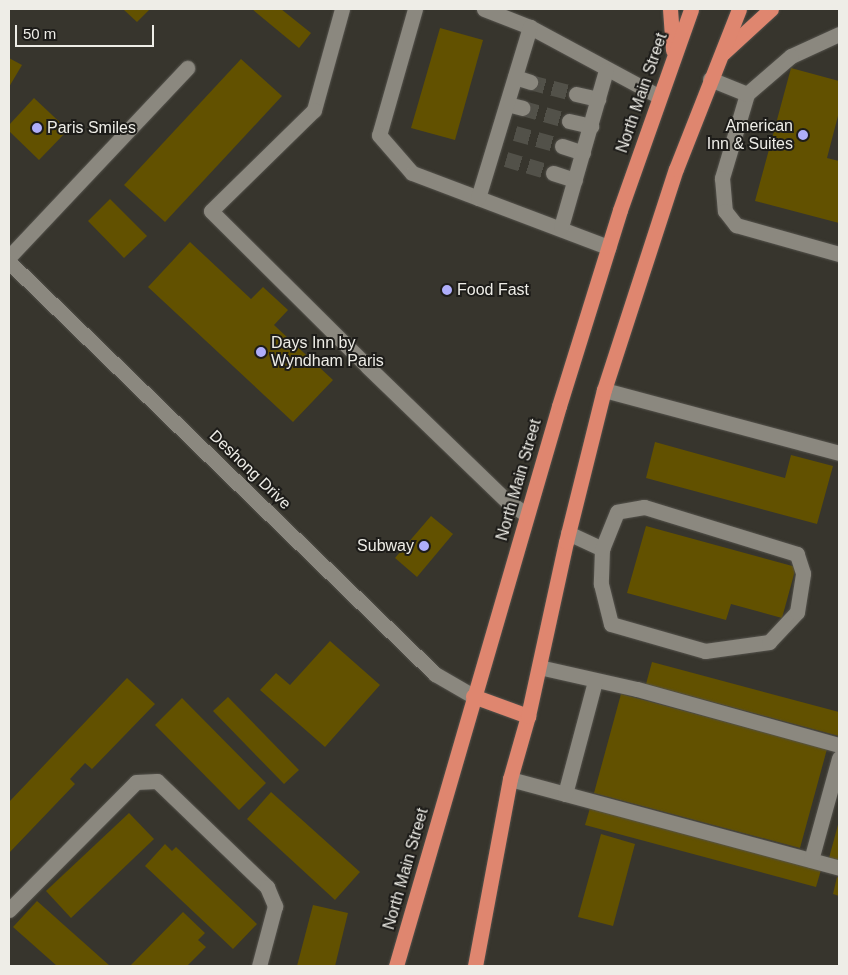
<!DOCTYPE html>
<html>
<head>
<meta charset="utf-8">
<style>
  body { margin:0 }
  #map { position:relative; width:848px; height:975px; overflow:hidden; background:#37352d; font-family:Helvetica,sans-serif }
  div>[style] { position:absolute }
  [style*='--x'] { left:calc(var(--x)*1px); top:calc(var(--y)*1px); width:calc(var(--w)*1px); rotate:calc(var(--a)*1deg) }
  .building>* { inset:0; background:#625100 }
  .minor-tunnel>* { height:15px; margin-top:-7.5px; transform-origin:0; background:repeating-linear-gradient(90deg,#525149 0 15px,transparent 0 23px) }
  .roads { filter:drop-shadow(0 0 1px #54524c) drop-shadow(0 0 1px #54524c) }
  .minor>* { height:15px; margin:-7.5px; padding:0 7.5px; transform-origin:7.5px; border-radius:7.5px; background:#8b887f }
  .highway>* { height:15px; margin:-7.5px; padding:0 7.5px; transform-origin:7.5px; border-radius:7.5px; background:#df866f }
  .dots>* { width:14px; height:14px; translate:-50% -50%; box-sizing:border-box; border:2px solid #1d1c19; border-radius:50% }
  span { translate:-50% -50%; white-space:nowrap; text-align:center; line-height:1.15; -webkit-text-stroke:4px #1d1c19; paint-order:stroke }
  .street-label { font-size:16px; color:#eeede7 }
  .poi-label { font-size:16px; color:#eeede7 }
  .right { translate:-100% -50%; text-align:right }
  .left { translate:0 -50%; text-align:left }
  .frame { position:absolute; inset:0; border:10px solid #eeede7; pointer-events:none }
  .scale { position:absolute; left:15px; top:25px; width:139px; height:22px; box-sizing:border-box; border:2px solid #eeede7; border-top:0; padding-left:6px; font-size:15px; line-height:18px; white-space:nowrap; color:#eeede7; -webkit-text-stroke:4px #1d1c19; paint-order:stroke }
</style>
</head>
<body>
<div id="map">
  <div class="building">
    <div style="clip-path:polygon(123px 9px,150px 9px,137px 22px)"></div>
    <div style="clip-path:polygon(252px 9px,281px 9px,311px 33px,299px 48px)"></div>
    <div style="clip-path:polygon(440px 28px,483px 40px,455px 140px,411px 128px)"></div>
    <div style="clip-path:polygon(9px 58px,22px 65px,9px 87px)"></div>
    <div style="clip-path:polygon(241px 59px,282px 96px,165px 222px,124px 185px)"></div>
    <div style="clip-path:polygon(791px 68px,839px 81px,839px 112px,827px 158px,839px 161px,839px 223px,755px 201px)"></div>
    <div style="clip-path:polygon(34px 98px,68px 130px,39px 160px,9px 131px,9px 125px)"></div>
    <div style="clip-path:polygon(110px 199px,147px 236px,124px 258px,88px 221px)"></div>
    <div style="clip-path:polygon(190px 242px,251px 299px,263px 287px,288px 310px,274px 325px,333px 380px,293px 422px,148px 287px)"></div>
    <div style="clip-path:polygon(655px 442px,785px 478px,791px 455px,833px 466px,817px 524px,646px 478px)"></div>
    <div style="clip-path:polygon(431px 516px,453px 534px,417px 577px,395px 558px)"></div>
    <div style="clip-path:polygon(646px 526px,796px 567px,782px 618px,731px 604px,726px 620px,627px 593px)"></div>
    <div style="clip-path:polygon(330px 641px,380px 685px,325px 747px,260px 690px,276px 673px,290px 685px)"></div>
    <div style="clip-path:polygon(652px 662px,839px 712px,839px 736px,646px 684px)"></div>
    <div style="clip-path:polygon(127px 678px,155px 704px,92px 769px,85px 763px,70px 779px,75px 784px,9px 853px,9px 802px)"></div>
    <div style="clip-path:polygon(621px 694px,827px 749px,800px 848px,594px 793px)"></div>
    <div style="clip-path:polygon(228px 697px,299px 770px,284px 784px,213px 711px)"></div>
    <div style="clip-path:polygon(182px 698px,266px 783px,239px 810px,155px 725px)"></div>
    <div style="clip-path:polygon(271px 792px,360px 872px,335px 900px,247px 819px)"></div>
    <div style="clip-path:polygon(590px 808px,821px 870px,816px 887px,585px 825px)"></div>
    <div style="clip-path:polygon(129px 813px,154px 839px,71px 918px,46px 891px)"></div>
    <div style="clip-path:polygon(839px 821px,839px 861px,829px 858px)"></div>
    <div style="clip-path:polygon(601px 834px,635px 844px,613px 926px,578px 917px)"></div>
    <div style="clip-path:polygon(165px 844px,172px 851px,176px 847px,257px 924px,233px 949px,145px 866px)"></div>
    <div style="clip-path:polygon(837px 877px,839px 878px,839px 896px,833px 894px)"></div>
    <div style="clip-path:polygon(37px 901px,110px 966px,57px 966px,13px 927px)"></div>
    <div style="clip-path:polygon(313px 905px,348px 913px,335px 966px,297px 966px)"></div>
    <div style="clip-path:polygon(183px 912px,205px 933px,198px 940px,206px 947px,187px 966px,130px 966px)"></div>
  </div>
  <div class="minor-tunnel">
    <div style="--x:530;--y:82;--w:48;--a:14.6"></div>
    <div style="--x:523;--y:108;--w:48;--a:15.8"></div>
    <div style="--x:515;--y:133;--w:49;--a:15.5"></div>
    <div style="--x:506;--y:159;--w:49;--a:16.6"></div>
  </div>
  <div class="roads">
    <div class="minor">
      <div style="--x:342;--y:9;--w:105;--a:105.5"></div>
      <div style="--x:314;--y:110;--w:144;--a:135.6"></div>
      <div style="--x:211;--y:211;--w:221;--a:44.8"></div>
      <div style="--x:368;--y:367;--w:193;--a:44"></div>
      <div style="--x:507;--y:501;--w:24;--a:35"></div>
      <div style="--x:415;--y:9;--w:131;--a:105.9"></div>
      <div style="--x:379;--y:135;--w:50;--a:49"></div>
      <div style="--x:412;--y:173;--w:210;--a:20.7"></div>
      <div style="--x:484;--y:9;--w:49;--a:21.4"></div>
      <div style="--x:530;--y:27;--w:145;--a:28.3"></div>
      <div style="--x:839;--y:34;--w:53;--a:155.4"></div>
      <div style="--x:791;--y:56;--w:58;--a:139.2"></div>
      <div style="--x:747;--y:94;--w:88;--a:106.6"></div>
      <div style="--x:722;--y:178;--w:33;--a:85"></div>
      <div style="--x:725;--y:211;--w:18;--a:52"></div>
      <div style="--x:736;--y:225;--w:107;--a:15.7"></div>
      <div style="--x:515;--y:77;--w:16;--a:18"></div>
      <div style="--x:710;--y:79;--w:40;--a:22"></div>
      <div style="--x:576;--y:94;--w:23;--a:13"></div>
      <div style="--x:507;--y:104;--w:16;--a:14"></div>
      <div style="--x:569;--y:121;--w:23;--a:13"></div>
      <div style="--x:562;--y:146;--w:22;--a:18"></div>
      <div style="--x:553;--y:173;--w:23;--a:18"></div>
      <div style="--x:478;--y:198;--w:179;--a:-73.1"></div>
      <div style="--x:561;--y:227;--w:163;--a:-74"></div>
      <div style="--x:9;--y:257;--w:260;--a:-46.7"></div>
      <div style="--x:9;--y:262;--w:593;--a:44.04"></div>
      <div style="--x:435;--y:674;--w:44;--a:30.1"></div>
      <div style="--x:604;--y:390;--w:243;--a:15"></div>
      <div style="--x:568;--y:533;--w:38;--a:25"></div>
      <div style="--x:602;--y:549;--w:35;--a:92"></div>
      <div style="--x:601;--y:584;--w:41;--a:76"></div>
      <div style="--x:611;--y:624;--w:98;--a:16"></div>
      <div style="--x:705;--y:651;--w:65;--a:-8"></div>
      <div style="--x:769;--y:642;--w:41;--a:-47"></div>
      <div style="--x:797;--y:612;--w:39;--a:-81"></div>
      <div style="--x:803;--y:573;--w:20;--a:-108"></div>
      <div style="--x:797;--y:554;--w:160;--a:-162.9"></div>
      <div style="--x:644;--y:507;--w:27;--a:170"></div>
      <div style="--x:617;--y:512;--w:40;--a:112"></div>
      <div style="--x:539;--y:667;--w:100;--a:12.7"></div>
      <div style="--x:637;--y:689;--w:210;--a:15.5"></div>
      <div style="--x:510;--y:779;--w:341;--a:15.1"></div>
      <div style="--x:565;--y:794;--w:117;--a:-75.1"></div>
      <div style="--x:811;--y:860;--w:106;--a:-74.6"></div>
      <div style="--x:9;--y:910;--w:180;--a:-45.2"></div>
      <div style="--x:136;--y:782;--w:21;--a:-3"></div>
      <div style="--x:157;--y:781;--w:153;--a:43.9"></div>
      <div style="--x:267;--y:887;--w:21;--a:67"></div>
      <div style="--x:275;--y:906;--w:62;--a:104.9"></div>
    </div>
    <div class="highway">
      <div style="--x:670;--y:9;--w:41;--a:85.8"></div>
      <div style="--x:723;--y:53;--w:65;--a:-42.5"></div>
      <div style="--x:473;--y:696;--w:59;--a:20"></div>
      <div style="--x:396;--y:966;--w:583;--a:-73.77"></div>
      <div style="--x:559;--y:406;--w:205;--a:-72.7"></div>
      <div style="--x:620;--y:210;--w:213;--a:-70.5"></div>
      <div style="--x:475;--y:966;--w:190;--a:-79.4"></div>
      <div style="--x:510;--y:779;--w:66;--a:-74.1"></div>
      <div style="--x:528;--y:716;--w:178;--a:-77.7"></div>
      <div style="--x:566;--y:542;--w:157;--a:-76"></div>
      <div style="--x:604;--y:390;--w:232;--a:-72"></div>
      <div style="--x:676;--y:169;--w:172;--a:-68.5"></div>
    </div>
  </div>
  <div class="dots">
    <div style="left:37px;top:128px;background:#afaefa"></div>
    <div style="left:803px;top:135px;background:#afaefa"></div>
    <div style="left:447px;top:290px;background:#afaefa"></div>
    <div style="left:261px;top:352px;background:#afaefa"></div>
    <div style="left:424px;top:546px;background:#afaefa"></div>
  </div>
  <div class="street-label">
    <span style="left:642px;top:93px;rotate:-71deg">North Main Street</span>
    <span style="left:250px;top:470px;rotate:44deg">Deshong Drive</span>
    <span style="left:519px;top:480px;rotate:-74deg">North Main Street</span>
    <span style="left:406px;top:869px;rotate:-74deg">North Main Street</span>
  </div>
  <div class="poi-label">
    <span class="right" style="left:793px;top:135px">American<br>Inn &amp; Suites</span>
    <span class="left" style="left:47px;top:128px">Paris Smiles</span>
    <span class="left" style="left:457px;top:290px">Food Fast</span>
    <span class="left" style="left:271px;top:352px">Days Inn by<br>Wyndham Paris</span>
    <span class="right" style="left:414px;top:546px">Subway</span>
  </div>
  <div class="frame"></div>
  <div class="scale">50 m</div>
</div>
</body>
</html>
